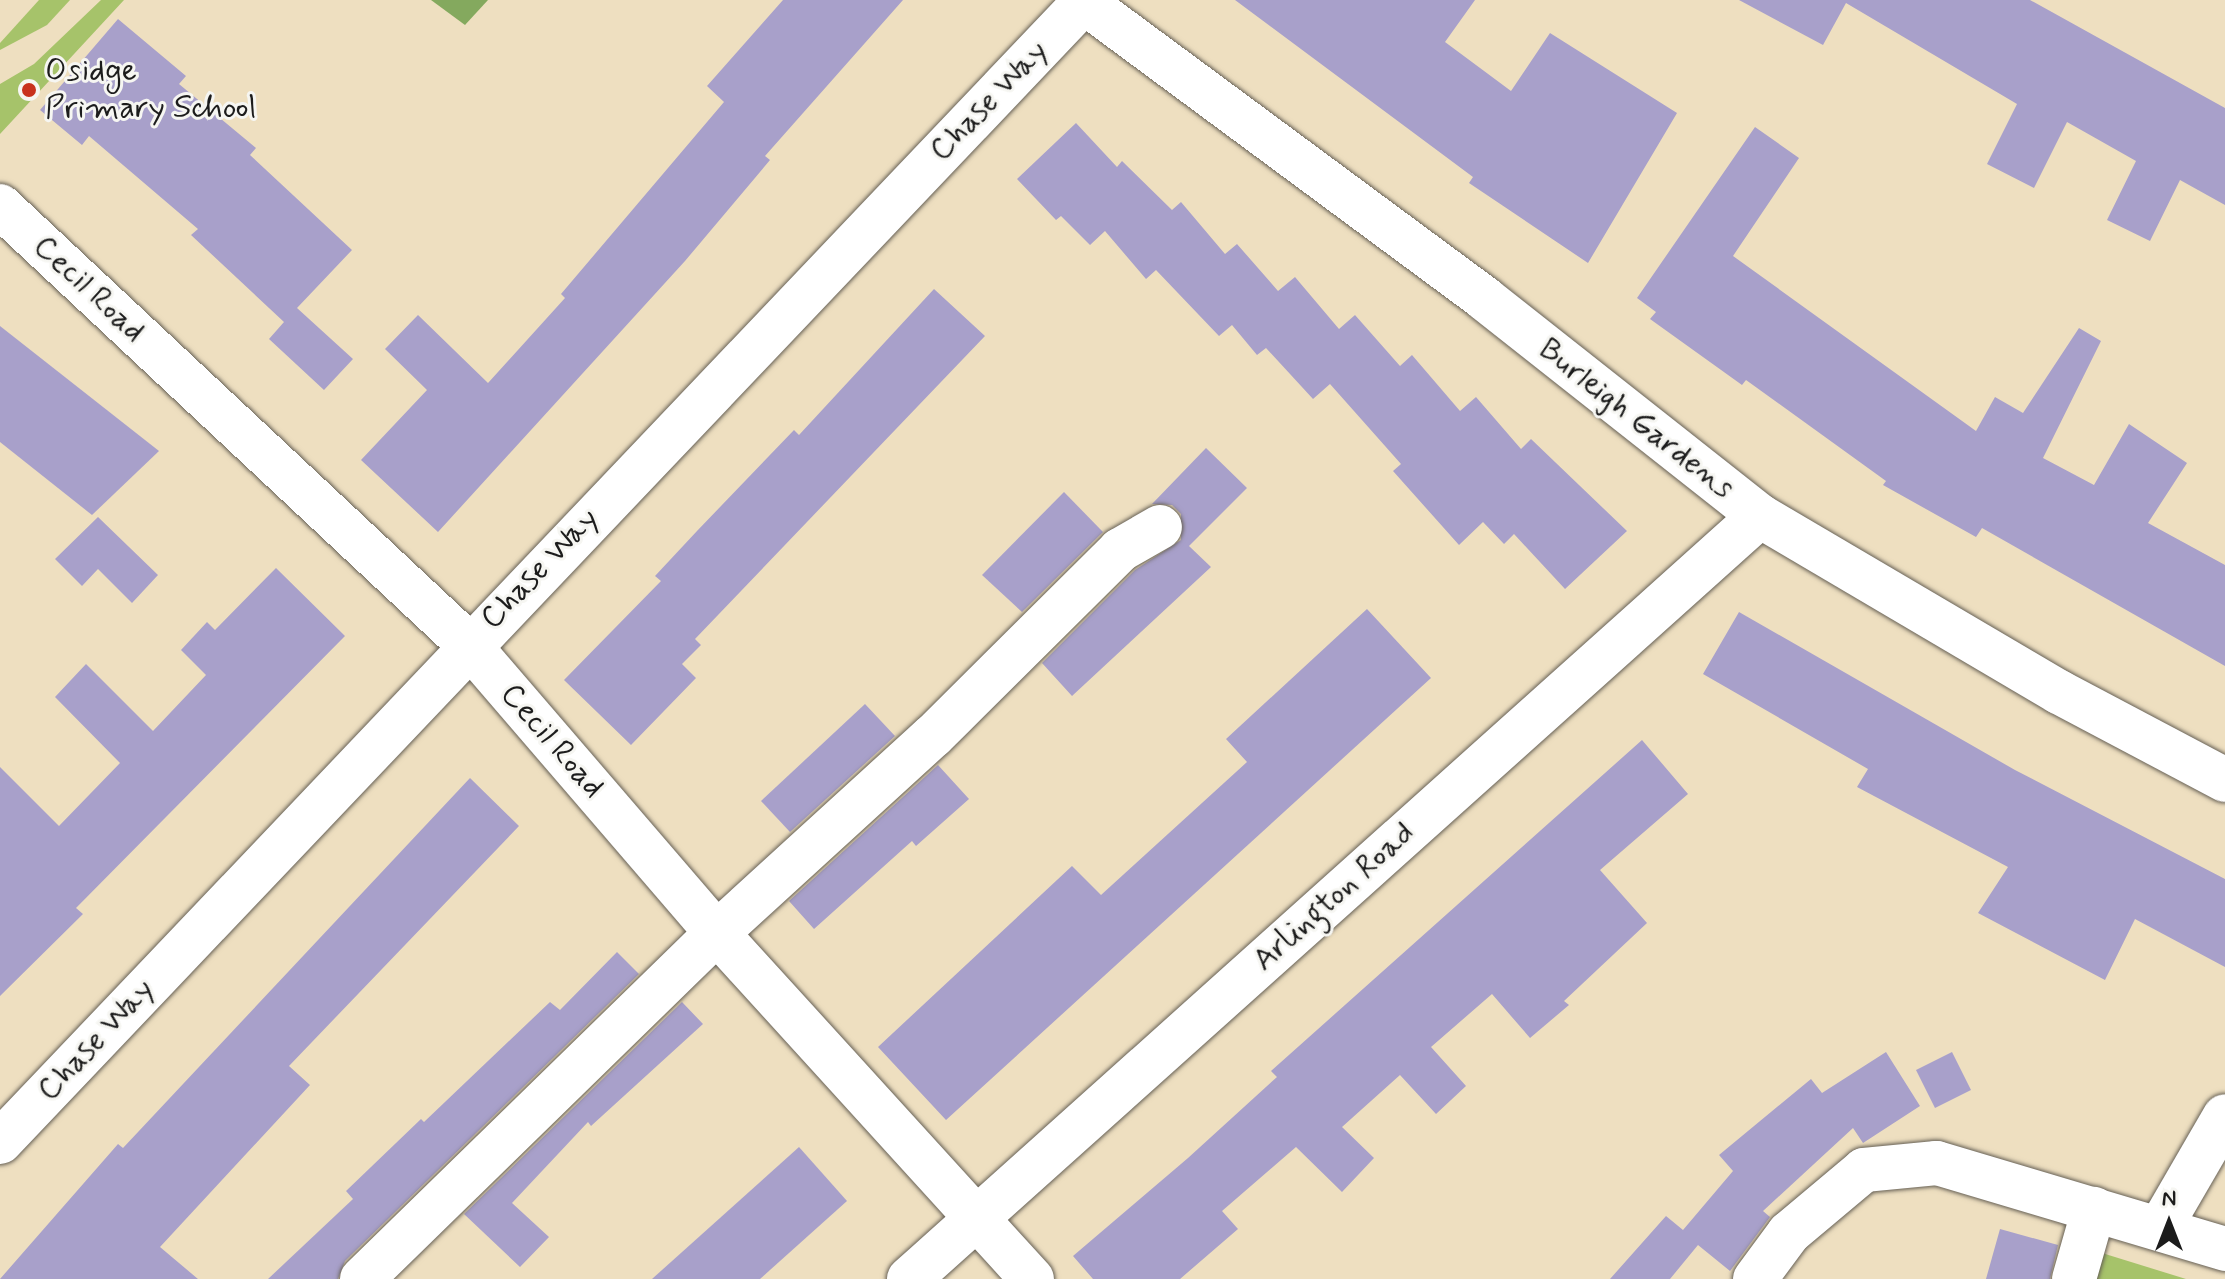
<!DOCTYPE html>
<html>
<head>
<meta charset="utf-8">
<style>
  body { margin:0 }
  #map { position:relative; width:2225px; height:1279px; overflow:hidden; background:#eedfc0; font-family:Mynerve,sans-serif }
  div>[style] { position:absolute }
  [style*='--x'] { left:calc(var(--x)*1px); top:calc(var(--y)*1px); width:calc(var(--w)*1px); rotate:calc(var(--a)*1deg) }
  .green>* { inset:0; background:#a6c36a }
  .forest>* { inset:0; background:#84a95e }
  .building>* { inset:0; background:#a8a0ca }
  .roads { filter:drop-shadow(0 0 2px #666055) drop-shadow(0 0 2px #666055) }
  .minor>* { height:44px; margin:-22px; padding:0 22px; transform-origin:22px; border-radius:22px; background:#fff }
  .dots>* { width:22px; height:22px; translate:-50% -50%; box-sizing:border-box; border:4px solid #f6f6f2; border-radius:50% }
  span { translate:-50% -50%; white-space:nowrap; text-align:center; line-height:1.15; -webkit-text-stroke:6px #f6f6f2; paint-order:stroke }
  .poi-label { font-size:32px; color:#1c1c1c }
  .left { translate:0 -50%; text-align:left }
  .street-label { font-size:32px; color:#1c1c1c }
  .north { position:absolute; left:2129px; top:1183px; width:80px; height:80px; -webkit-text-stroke:6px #f6f6f2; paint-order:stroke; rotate:0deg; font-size:22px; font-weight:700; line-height:32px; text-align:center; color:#1c1c1c }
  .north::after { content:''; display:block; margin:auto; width:28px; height:36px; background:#1c1c1c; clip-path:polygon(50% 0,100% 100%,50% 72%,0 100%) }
</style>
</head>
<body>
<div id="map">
  <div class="green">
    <div style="clip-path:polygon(39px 0,70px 0,47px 25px,0 50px,0 43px)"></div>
    <div style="clip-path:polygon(101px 0,124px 0,0 134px,0 84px,34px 64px)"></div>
    <div style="clip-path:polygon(2102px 1253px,2186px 1279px,2094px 1279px)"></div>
  </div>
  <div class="forest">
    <div style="clip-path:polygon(431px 0,488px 0,465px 25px)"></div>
  </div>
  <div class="building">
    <div style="clip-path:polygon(783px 0,903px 0,765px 156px,770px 160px,685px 261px,438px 532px,361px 460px,427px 390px,385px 349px,418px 315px,488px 383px,565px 298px,561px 294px,724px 102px,707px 86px)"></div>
    <div style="clip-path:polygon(1235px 0,1475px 0,1445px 42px,1511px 91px,1550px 33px,1677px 113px,1588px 263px,1469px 183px,1473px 177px)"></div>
    <div style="clip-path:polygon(1739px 0,2030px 0,2225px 108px,2225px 205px,2180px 180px,2150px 241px,2107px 220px,2136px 161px,2067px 122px,2034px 188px,1987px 164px,2017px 104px,1846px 3px,1823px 45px)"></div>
    <div style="clip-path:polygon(118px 19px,186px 76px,179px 84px,256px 148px,250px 155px,352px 250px,297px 308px,353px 359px,324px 390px,269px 339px,284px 322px,191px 235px,198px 229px,89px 136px,82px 145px,40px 110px)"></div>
    <div style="clip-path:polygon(1076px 123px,1117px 167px,1122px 161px,1172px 210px,1181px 202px,1225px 254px,1237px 244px,1278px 291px,1295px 277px,1339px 329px,1355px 315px,1400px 366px,1412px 355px,1460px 411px,1476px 397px,1521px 449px,1531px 439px,1627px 531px,1565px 589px,1514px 534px,1504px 544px,1483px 522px,1459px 545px,1393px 471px,1401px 464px,1330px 384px,1313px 399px,1266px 348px,1257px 355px,1232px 325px,1219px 336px,1156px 270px,1146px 279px,1105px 231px,1090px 245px,1061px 216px,1056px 220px,1017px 179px)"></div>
    <div style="clip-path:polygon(1755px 127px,1799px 158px,1733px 256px,1976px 431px,1995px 397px,2023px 413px,2079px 328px,2101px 341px,2043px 458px,2094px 485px,2129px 424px,2187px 463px,2148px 523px,2225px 565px,2225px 666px,1982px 528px,1976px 537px,1883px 485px,1886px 481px,1746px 380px,1742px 385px,1650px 319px,1656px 312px,1637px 298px)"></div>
    <div style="clip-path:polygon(934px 289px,985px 336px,695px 639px,701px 645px,682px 664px,696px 678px,631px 745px,564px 680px,661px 581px,655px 576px,697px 531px,794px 430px,799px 435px)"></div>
    <div style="clip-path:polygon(0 326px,159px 451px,92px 515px,0 442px)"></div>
    <div style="clip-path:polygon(1206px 448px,1247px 488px,1189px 546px,1211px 567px,1072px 696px,1042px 663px,1135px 570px,1181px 540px,1181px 514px,1172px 505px,1152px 504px)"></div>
    <div style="clip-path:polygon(1064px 492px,1103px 532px,1022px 612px,982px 575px)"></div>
    <div style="clip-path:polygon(98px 517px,158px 575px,132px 603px,98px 569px,82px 586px,55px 559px)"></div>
    <div style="clip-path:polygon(276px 568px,345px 636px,76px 908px,83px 914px,0 996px,0 767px,59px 826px,120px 763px,55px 697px,86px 664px,153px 731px,206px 675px,181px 650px,207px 622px,215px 630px)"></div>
    <div style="clip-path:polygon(1367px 609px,1431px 678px,946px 1120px,878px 1047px,1072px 866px,1101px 895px,1247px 762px,1226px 739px)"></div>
    <div style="clip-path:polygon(1739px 612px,2015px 770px,2225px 879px,2225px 967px,2135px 919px,2105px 980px,1978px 913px,2008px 867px,1857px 787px,1868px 769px,1703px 674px)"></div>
    <div style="clip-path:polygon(865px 704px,895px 736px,790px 832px,761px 801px)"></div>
    <div style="clip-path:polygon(1642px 740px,1688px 794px,1600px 870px,1647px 923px,1564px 1001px,1569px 1005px,1530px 1038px,1492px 994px,1431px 1047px,1466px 1086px,1436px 1114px,1400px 1075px,1342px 1127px,1374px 1158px,1342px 1192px,1296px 1147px,1222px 1211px,1238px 1229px,1180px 1279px,1093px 1279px,1073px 1256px,1188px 1158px,1277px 1077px,1271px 1071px)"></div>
    <div style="clip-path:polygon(938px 765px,969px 799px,916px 846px,912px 841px,814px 929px,789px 901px)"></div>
    <div style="clip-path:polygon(470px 778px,519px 826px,289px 1066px,310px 1085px,160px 1247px,198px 1279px,0 1279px,118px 1144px,123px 1148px)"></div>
    <div style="clip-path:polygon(617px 952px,639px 974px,345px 1261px,338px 1279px,268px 1279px,353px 1199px,346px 1191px,421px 1119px,424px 1122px,550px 1002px,560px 1010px)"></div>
    <div style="clip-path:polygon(682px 1002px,703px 1024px,591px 1126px,588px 1122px,512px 1203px,549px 1237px,520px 1267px,464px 1214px)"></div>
    <div style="clip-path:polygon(1886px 1052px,1920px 1106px,1863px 1143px,1853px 1128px,1763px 1211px,1770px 1217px,1730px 1271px,1698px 1245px,1670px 1279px,1610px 1279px,1666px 1216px,1683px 1230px,1733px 1171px,1719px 1155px,1811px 1079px,1822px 1093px)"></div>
    <div style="clip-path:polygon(1952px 1052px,1971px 1090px,1935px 1108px,1916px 1070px)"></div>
    <div style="clip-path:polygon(799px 1147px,847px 1201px,760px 1279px,652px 1279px)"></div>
    <div style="clip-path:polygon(2000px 1229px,2058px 1245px,2050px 1279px,1986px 1279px)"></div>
  </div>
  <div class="roads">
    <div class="minor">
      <div style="--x:1084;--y:2;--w:499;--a:36.5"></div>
      <div style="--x:1485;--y:299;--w:350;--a:38.3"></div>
      <div style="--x:1760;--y:516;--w:347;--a:30.5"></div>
      <div style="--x:2059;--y:692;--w:188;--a:27.9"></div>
      <div style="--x:0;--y:206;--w:641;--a:43.1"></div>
      <div style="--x:468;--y:644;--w:381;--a:49.3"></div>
      <div style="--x:717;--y:933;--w:468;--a:47.7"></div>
      <div style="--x:0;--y:1142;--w:1576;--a:-46.44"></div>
      <div style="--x:2160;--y:1228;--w:129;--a:-59.9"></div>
      <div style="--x:362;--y:1279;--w:496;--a:-44.3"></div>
      <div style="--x:717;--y:933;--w:292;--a:-42.4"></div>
      <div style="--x:933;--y:736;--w:264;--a:-44.8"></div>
      <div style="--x:1120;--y:550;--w:46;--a:-29.9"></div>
      <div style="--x:909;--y:1279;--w:1143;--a:-41.88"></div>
      <div style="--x:1755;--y:1279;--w:57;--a:-53.5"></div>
      <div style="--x:1789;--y:1233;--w:98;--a:-40"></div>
      <div style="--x:1864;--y:1170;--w:73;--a:-5.5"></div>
      <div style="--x:1937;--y:1163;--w:301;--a:16.6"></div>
      <div style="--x:2074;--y:1279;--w:73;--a:-74.1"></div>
    </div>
  </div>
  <div class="dots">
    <div style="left:29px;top:90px;background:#c8321e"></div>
  </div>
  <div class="poi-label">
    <span class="left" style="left:45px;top:90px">Osidge<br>Primary School</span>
  </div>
  <div class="street-label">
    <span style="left:989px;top:101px;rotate:-46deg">Chase Way</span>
    <span style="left:89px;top:289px;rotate:43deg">Cecil Road</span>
    <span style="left:1636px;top:419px;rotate:38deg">Burleigh Gardens</span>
    <span style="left:540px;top:569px;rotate:-46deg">Chase Way</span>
    <span style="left:552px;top:741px;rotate:49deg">Cecil Road</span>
    <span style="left:1334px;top:897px;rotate:-42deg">Arlington Road</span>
    <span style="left:96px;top:1040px;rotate:-47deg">Chase Way</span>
  </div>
  <div class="north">N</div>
</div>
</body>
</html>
